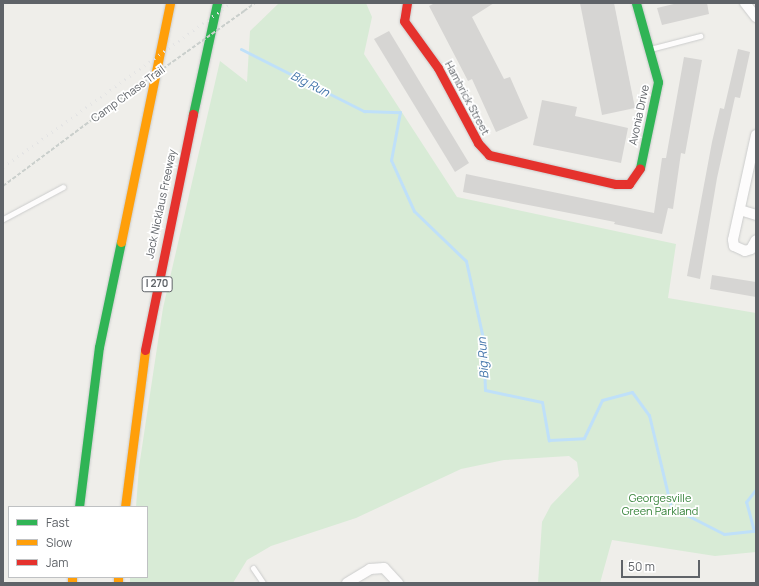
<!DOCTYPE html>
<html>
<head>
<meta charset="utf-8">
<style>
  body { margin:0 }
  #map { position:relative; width:759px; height:586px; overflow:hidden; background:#efeeea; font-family:Manrope,sans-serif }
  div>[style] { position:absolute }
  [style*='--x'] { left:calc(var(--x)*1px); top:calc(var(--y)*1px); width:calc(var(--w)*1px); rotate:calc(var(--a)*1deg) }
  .green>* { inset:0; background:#d8ebd6 }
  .stream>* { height:3px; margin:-1.5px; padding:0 1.5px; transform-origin:1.5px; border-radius:1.5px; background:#bfe0f9 }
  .building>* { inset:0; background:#d6d5d3 }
  .path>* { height:2px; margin-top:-1px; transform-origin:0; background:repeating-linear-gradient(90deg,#cacfcc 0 4px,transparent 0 6px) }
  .roads { filter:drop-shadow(0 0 1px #cbcccc) drop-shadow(0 0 1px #cbcccc) }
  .lane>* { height:5px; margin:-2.5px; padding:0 2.5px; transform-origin:2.5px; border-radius:2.5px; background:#fdfcfc }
  .street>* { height:10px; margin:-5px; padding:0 5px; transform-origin:5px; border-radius:5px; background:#fdfcfc }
  .fast>* { height:9px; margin:-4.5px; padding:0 4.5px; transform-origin:4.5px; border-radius:4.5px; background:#30b455 }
  .slow>* { height:9px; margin:-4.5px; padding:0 4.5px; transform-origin:4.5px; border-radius:4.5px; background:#ff9f0a }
  .jam>* { height:9px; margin:-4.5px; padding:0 4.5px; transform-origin:4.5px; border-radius:4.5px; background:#e5322d }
  .rail>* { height:3px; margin-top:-1.5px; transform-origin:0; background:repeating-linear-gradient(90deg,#e4e4e4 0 1px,transparent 0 6px) }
  .path-bridge>* { height:2px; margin-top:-1px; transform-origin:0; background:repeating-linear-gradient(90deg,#cacfcc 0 4px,transparent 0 6px) }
  span { translate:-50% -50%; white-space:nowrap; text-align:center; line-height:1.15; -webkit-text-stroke:3.5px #fff; paint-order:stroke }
  .shield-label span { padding:1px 3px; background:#fff; border:1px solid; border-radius:3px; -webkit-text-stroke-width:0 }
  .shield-label { font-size:10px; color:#5f6368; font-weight:700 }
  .street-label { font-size:11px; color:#5f6368 }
  .park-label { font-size:11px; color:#348238 }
  .water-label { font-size:12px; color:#4174aa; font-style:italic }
  .frame { position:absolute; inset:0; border:4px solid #5f6368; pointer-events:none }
  .legend { position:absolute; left:8px; top:506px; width:140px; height:72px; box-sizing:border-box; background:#fff; border:1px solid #bfc1c3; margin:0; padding:5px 7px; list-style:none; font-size:12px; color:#5f6368 }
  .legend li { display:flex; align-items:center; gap:8px; height:20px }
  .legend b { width:20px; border:1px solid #bfc1c3 }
  .scale { position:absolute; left:621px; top:560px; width:79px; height:18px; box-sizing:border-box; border:2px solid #5f6368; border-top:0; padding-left:5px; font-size:12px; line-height:14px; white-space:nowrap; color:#5f6368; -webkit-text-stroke:3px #fff; paint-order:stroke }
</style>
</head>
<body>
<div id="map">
  <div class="green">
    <div style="clip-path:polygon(279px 3px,366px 3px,372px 17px,364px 54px,457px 197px,676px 244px,668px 298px,756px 313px,756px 552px,715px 556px,612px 540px,600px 583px,538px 583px,542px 522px,551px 505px,579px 476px,577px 462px,569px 456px,504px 460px,461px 469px,356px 518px,271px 546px,247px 560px,233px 583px,130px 583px,130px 577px,147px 577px,147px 507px,136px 507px,139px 467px,163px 308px,220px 61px,247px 82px,250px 31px)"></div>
  </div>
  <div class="stream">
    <div style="--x:241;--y:49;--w:138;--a:26.8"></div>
    <div style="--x:364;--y:111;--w:36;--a:2"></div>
    <div style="--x:400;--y:112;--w:49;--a:100.6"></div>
    <div style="--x:391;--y:160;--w:56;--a:65.7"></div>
    <div style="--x:414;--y:211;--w:72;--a:43.9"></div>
    <div style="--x:466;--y:261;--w:79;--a:77.6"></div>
    <div style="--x:483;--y:338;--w:52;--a:87.8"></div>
    <div style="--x:485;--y:390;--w:58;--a:11.9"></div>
    <div style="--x:542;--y:402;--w:39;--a:80"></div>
    <div style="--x:549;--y:440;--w:35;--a:-3"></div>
    <div style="--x:584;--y:438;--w:42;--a:-64.7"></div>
    <div style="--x:602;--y:400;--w:31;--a:-15"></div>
    <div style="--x:632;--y:392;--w:29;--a:54"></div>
    <div style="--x:649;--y:415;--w:95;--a:76.6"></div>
    <div style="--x:671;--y:507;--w:59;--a:27"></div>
    <div style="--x:724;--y:534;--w:30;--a:-6"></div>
    <div style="--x:754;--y:531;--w:30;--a:-105"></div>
    <div style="--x:746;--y:502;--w:16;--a:-52"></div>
  </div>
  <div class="building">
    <div style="clip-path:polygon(435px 3px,494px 3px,472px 17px,504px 79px,510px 77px,528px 118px,496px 132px,472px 79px,468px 81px,429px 6px)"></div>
    <div style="clip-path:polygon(580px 3px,614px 3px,635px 108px,602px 115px)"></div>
    <div style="clip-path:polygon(678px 3px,707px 3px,709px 14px,662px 25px,657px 8px)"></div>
    <div style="clip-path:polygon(389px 31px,469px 163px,455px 172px,374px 39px)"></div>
    <div style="clip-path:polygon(738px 49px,750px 52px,740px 98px,735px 97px,717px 178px,700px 279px,687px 276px,712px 142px,720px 108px,724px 109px)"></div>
    <div style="clip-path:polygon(684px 57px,702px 60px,685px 154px,681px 153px,673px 209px,668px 208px,662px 234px,614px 224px,615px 222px,463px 192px,466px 174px,654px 213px,662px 158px,666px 158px)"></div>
    <div style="clip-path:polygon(542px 100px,577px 107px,575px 116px,628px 128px,621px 163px,533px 145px)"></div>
    <div style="clip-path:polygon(712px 275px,756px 282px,756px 297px,710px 289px)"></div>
  </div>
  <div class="path">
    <div style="--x:244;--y:11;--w:14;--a:-36"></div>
    <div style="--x:3;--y:186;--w:132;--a:-36.7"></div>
  </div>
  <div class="roads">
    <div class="lane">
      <div style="--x:650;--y:49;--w:52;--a:-14.6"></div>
      <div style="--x:3;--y:219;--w:68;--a:-28.1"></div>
      <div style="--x:253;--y:568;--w:18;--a:56"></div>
    </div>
    <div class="street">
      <div style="--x:745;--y:3;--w:18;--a:52"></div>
      <div style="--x:756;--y:135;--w:107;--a:102.4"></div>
      <div style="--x:733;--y:240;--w:6;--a:81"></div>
      <div style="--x:734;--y:246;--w:12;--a:24"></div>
      <div style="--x:745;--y:251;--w:6;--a:-18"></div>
      <div style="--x:751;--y:249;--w:10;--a:-61"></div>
      <div style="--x:740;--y:210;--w:17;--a:17"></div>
      <div style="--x:347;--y:583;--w:27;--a:-31"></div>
      <div style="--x:370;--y:569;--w:14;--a:-4"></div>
      <div style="--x:384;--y:568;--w:21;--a:47"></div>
    </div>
    <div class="fast">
      <div style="--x:636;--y:3;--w:82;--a:74.4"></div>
      <div style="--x:658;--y:82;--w:88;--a:101.8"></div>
      <div style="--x:193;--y:114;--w:114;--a:-77.8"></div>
      <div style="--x:79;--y:507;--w:161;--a:-82.9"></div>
      <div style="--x:99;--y:347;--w:107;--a:-78.2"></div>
    </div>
    <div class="slow">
      <div style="--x:121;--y:242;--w:244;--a:-78.4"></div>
      <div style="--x:125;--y:507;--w:158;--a:-82.7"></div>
      <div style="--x:72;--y:577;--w:6;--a:90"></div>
      <div style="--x:118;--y:577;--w:6;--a:90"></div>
    </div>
    <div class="jam">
      <div style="--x:407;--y:3;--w:18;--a:99"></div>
      <div style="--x:404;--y:21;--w:58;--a:54.1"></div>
      <div style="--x:438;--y:68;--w:85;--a:61.9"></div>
      <div style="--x:478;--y:143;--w:16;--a:47"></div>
      <div style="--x:489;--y:155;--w:130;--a:12.9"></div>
      <div style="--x:616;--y:184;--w:13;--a:0"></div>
      <div style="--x:629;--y:184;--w:19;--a:-55"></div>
      <div style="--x:145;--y:350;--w:241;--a:-78.5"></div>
    </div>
  </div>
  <div class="rail">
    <div style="--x:3;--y:167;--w:281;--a:-35.7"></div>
  </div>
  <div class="path-bridge">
    <div style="--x:109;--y:107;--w:166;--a:-35.4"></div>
  </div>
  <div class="shield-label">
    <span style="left:157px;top:284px">I 270</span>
  </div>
  <div class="street-label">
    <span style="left:128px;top:94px;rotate:-36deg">Camp Chase Trail</span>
    <span style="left:467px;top:98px;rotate:62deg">Hambrick Street</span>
    <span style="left:639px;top:115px;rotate:-78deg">Avonia Drive</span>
    <span style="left:161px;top:204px;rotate:-78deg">Jack Nicklaus Freeway</span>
  </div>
  <div class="park-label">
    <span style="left:660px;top:505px">Georgesville<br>Green Parkland</span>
  </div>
  <div class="water-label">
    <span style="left:310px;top:84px;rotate:27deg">Big Run</span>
    <span style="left:483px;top:358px;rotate:-94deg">Big Run</span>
  </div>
  <div class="frame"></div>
  <ul class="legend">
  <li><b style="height:5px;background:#30b455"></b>Fast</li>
  <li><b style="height:5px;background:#ff9f0a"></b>Slow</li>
  <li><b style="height:5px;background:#e5322d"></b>Jam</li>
  </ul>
  <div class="scale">50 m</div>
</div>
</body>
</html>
